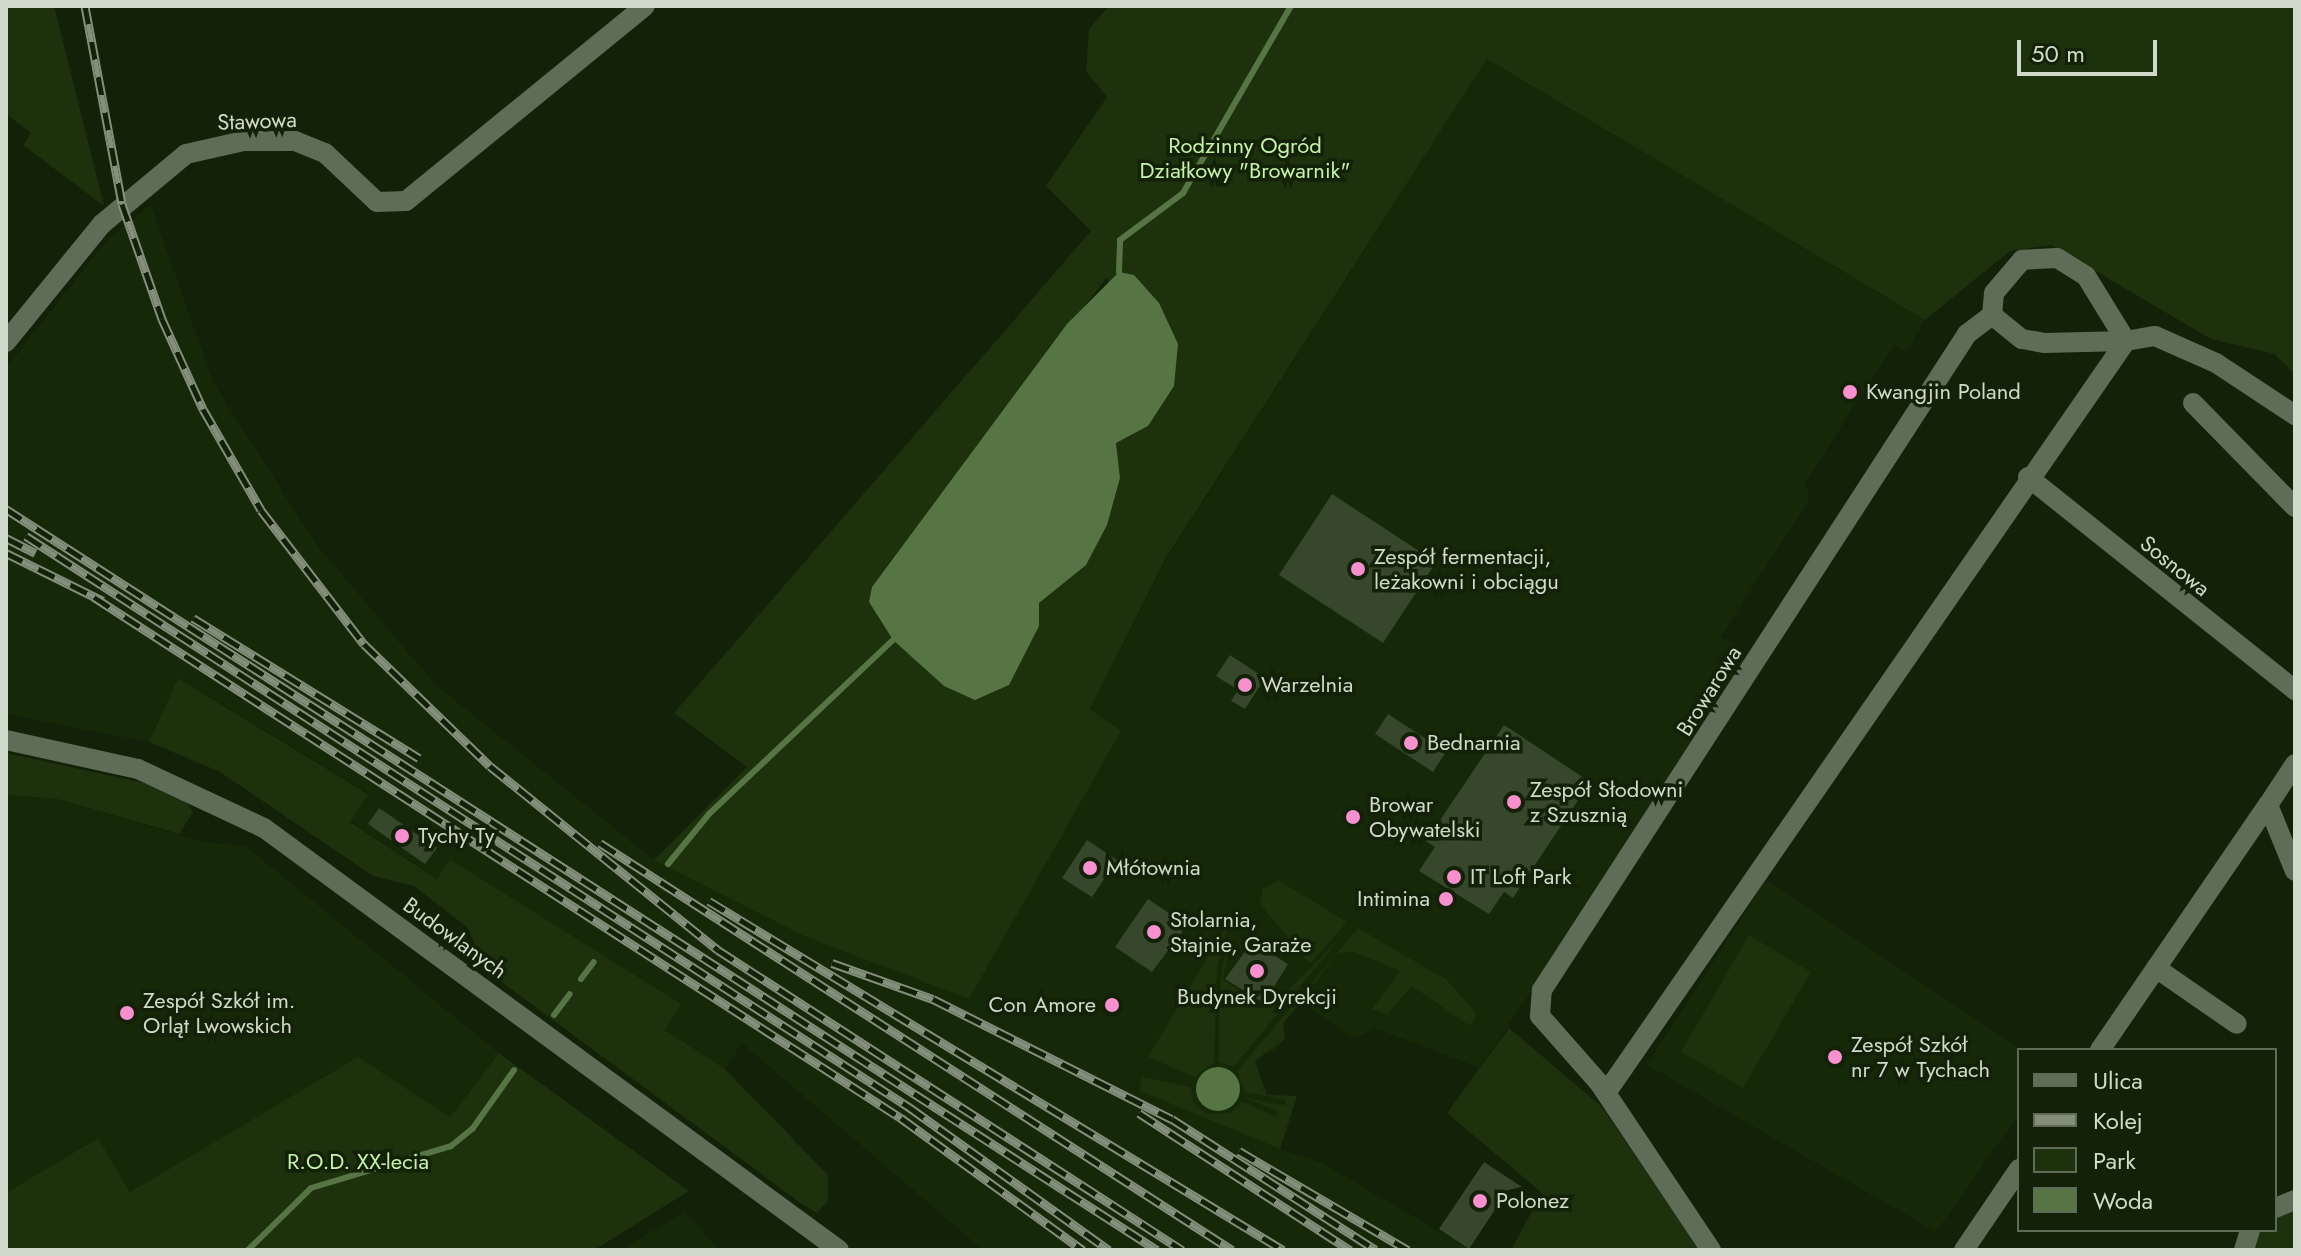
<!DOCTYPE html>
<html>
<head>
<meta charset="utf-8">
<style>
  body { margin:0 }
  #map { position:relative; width:2301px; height:1256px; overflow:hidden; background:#132108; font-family:Jost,sans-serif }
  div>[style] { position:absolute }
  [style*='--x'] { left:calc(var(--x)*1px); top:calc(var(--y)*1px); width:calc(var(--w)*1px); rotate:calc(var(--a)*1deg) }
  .built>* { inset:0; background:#152807 }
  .green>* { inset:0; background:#1c310c }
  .water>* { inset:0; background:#577444 }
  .round { border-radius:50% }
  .stream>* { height:6px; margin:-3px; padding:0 3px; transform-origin:3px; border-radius:3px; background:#577444 }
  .building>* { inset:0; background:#36472b }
  .minor>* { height:20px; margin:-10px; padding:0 10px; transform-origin:10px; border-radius:10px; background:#5f6c57 }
  .rail>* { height:9px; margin-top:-4.5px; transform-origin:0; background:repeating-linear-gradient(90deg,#132108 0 18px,#838f7b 0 36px); box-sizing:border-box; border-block:2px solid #838f7b }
  .dots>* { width:22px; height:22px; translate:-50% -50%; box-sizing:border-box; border:4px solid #132108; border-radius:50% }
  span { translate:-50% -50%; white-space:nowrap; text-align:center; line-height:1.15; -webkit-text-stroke:7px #132108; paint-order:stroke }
  .street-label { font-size:22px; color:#d0daca }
  .park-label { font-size:22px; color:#c5f2a8 }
  .poi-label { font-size:22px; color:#d0daca }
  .left { translate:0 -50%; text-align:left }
  .right { translate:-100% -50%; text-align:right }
  .frame { position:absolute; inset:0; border:8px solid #d0daca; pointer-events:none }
  .legend { position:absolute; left:2017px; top:1048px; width:260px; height:184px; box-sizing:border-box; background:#132108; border:2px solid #5f6b56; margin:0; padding:10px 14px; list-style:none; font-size:24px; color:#d0daca }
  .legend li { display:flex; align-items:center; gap:16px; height:40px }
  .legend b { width:40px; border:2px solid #5f6b56 }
  .scale { position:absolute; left:2017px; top:40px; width:140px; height:36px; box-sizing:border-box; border:4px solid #d0daca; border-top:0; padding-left:10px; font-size:24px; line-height:28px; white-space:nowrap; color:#d0daca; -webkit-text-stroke:6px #132108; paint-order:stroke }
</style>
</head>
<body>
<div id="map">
  <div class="built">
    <div style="clip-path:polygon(1487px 59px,1925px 320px,1906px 352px,1894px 344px,1805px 483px,1810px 498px,1721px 636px,1742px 649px,1746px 666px,1740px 678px,1480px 1068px,1375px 1028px,1354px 1039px,1302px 1003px,1283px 1024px,1285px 1039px,1274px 1052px,1266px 1048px,1255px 1061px,1267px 1095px,1297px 1096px,1280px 1149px,1322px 1163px,1471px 1250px,983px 1250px,742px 1043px,725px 1069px,665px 1030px,681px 1004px,450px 859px,438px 879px,350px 821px,368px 793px,179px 678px,149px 742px,6px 714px,6px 368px,107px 240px,151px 205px,213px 382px,316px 544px,434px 683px,654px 860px,1121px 731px,1090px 709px,1167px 558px)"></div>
    <div style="clip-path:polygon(6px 795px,57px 799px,199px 841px,247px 847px,499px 1053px,450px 1117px,358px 1058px,130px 1192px,97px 1138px,6px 1193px)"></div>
    <div style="clip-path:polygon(1766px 880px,2022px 1050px,2019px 1114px,1936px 1232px,1647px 1065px)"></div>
    <div style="clip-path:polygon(685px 1211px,719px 1250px,622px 1250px)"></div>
  </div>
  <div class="green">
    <div style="clip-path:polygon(6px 6px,54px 6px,104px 206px,23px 145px,31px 133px,6px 114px)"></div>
    <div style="clip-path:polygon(evenodd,1109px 6px,2295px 6px,2295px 375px,2275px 354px,2211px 339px,2051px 245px,2010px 251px,1925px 320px,1487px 59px,1166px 558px,1090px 709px,1121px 731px,969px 999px,804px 936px,654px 860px,747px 767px,674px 713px,1091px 231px,1046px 186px,1107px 97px,1086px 71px,1089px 29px,1109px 6px,1107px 277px,1148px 426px,1116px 443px,1120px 478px,1055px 588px,944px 686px,893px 640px,869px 602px,872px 587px,1107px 277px)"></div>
    <div style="clip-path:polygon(178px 678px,368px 794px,350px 822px,437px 879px,450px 859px,681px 1004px,665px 1030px,725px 1069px,828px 1175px,828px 1201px,817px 1213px,799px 1202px,484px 969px,468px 928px,414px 886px,373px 876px,220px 772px,149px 742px)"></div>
    <div style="clip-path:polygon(6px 753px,144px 783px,187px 802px,193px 813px,179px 834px,57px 799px,6px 795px)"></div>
    <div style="clip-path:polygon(1280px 881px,1347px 922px,1310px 964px,1260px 904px,1263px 888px)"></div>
    <div style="clip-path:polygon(1228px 923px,1217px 969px,1214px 1063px,1194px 1077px,1148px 1057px)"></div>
    <div style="clip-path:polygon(1234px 926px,1223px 980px,1270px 1008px,1340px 938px,1234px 1067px,1219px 1062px,1219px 1005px,1222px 968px)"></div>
    <div style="clip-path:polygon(1358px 928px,1447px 980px,1477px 1014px,1470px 1026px,1412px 986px,1387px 1014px,1372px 1009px,1400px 971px,1352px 951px,1337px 954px,1283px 1024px,1285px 1039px,1255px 1061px,1267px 1095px,1297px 1096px,1280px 1149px,1140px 1091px,1142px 1077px,1191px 1087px,1193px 1102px,1207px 1114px,1230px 1113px,1242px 1102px,1277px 1117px,1279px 1112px,1243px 1097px,1285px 1106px,1286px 1100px,1245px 1092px,1237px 1071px)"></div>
    <div style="clip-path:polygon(1749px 935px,1811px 972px,1743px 1088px,1681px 1052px)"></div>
    <div style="clip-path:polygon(1509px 1028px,1602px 1107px,1700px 1250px,1511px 1250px,1542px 1193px,1447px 1113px)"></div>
    <div style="clip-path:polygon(499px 1053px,689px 1191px,594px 1250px,6px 1250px,6px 1193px,98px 1138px,130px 1192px,358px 1057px,450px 1117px)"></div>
    <div style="clip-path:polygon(2295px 1206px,2295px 1250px,2252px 1250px,2261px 1230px,2275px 1230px,2275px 1217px)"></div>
  </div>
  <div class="water">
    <div style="clip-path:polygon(1119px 272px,1134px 275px,1159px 303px,1178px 344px,1174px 386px,1148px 426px,1116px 443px,1120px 478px,1107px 525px,1086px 565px,1039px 603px,1039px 626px,1009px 685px,975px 700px,944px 686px,893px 640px,869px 602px,872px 587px,1067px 324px)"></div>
    <div class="round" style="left:1196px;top:1067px;width:44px;height:44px"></div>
  </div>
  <div class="stream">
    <div style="--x:1119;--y:272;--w:32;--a:-88"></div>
    <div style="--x:1120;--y:240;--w:79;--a:-36.7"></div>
    <div style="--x:1183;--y:193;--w:216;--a:-60"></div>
    <div style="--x:668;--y:864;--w:65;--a:-50.6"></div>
    <div style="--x:709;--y:814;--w:253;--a:-43.4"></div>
    <div style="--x:581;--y:979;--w:21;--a:-53"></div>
    <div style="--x:554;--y:1015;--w:26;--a:-53"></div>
    <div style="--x:248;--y:1250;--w:88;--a:-44.5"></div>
    <div style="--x:311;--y:1188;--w:146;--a:-16.7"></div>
    <div style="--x:451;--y:1146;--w:28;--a:-39"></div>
    <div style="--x:473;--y:1128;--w:71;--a:-54.7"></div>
  </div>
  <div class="building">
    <div style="clip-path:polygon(1332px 494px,1436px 562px,1383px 643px,1279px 575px)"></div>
    <div style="clip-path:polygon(1230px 655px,1265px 678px,1245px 709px,1231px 701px,1238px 690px,1216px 676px)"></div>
    <div style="clip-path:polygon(1388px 714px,1446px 752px,1433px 772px,1375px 734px)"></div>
    <div style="clip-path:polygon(1504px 725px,1590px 782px,1513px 898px,1504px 892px,1489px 914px,1419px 871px,1435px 847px,1426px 841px)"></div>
    <div style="clip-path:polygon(379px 808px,437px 848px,425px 864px,368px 824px)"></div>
    <div style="clip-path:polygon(1087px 840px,1117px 860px,1092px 897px,1062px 878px)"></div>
    <div style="clip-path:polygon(1148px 899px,1187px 925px,1152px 972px,1115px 947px)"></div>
    <div style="clip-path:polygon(1252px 942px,1288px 964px,1264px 1003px,1225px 979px)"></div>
    <div style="clip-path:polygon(1484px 1162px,1522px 1187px,1508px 1190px,1469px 1249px,1439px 1229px)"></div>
  </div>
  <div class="minor">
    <div style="--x:2126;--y:341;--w:76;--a:-121.6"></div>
    <div style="--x:2086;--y:276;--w:34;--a:-148"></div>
    <div style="--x:2057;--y:258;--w:35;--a:177"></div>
    <div style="--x:2022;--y:260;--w:43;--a:130.3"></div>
    <div style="--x:1994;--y:293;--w:22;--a:95"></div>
    <div style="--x:1992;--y:315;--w:38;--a:39"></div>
    <div style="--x:2022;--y:339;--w:22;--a:10"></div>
    <div style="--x:2044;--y:343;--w:82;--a:-1.4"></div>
    <div style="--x:2126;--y:341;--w:29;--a:-10"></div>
    <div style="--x:2155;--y:336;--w:67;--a:23.9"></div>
    <div style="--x:2216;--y:363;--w:95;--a:33.4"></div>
    <div style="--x:6;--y:342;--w:152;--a:-50.9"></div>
    <div style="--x:102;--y:224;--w:109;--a:-39.8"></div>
    <div style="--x:186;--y:154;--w:58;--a:-12.8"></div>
    <div style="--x:243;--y:141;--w:52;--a:0"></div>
    <div style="--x:295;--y:141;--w:32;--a:22"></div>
    <div style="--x:325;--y:153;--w:71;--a:43.3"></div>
    <div style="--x:377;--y:202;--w:29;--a:-2"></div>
    <div style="--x:406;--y:201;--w:308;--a:-39.2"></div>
    <div style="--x:2193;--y:403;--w:146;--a:45.6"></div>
    <div style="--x:2028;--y:477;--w:342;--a:38.6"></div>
    <div style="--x:6;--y:740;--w:135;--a:12.4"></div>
    <div style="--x:138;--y:769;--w:139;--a:25.1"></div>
    <div style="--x:264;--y:828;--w:713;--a:36.28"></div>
    <div style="--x:2295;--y:764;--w:49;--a:123.4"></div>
    <div style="--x:2268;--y:805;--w:71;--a:67.8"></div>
    <div style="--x:2156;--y:968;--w:98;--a:34.7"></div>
    <div style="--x:2100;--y:1050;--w:297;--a:-55.6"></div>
    <div style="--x:1606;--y:1093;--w:914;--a:-55.34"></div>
    <div style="--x:2275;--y:1208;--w:22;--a:-22"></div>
    <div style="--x:1711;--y:1250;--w:200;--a:-123.8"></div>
    <div style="--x:1600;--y:1084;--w:91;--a:-131.4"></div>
    <div style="--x:1540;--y:1016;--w:26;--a:-86"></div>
    <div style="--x:1542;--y:990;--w:782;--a:-57.06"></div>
    <div style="--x:1967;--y:334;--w:31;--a:-37"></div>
    <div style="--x:1964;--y:1250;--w:98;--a:-55.8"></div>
    <div style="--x:2244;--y:1250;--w:21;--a:-73"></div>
  </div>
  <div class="rail">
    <div style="--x:85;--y:6;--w:201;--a:79.4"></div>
    <div style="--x:122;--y:204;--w:122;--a:70.8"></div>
    <div style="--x:162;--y:319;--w:99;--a:65.5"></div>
    <div style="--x:203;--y:409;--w:116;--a:60.1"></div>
    <div style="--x:261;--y:510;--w:169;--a:52.5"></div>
    <div style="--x:364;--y:644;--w:175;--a:44.1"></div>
    <div style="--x:490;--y:766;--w:293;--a:38.9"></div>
    <div style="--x:718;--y:950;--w:553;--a:32.88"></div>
    <div style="--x:6;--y:509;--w:1369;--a:32.77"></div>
    <div style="--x:26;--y:536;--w:1052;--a:32.89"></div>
    <div style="--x:909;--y:1107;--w:246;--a:35.6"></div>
    <div style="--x:6;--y:538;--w:33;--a:27"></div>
    <div style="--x:6;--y:553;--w:108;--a:26.3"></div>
    <div style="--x:94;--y:597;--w:961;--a:32.85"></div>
    <div style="--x:901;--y:1118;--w:225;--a:36"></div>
    <div style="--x:193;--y:618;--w:266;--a:31.8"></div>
    <div style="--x:600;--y:843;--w:752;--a:32.78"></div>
    <div style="--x:709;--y:901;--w:672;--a:31.3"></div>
    <div style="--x:832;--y:963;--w:107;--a:19.6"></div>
    <div style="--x:933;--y:999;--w:267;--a:26.7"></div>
    <div style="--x:1172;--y:1119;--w:242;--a:32.7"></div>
    <div style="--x:1139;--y:1113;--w:252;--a:33"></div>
    <div style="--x:1239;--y:1151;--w:196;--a:30.4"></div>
  </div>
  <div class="dots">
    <div style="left:1850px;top:392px;background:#f790ce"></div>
    <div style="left:1358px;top:569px;background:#f790ce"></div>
    <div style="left:1245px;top:685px;background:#f790ce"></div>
    <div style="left:1411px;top:743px;background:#f790ce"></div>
    <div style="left:1514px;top:802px;background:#f790ce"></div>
    <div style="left:1353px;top:817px;background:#f790ce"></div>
    <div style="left:402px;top:836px;background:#f790ce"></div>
    <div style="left:1090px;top:868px;background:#f790ce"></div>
    <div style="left:1454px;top:877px;background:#f790ce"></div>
    <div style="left:1446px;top:899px;background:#f790ce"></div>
    <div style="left:1154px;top:932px;background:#f790ce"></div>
    <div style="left:1257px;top:971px;background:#f790ce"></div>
    <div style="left:1112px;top:1005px;background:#f790ce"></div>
    <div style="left:127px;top:1013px;background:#f790ce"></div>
    <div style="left:1835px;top:1057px;background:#f790ce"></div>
    <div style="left:1480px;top:1201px;background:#f790ce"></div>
  </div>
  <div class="street-label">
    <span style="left:257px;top:121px;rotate:-2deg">Stawowa</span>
    <span style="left:2175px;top:566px;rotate:39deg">Sosnowa</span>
    <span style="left:1709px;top:691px;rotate:-58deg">Browarowa</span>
    <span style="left:455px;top:938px;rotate:36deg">Budowlanych</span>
  </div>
  <div class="park-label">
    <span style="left:1245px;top:158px">Rodzinny Ogród<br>Działkowy "Browarnik"</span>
    <span style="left:358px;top:1162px">R.O.D. XX-lecia</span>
  </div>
  <div class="poi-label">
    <span class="left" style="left:1866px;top:392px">Kwangjin Poland</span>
    <span class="left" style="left:1374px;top:569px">Zespół fermentacji,<br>leżakowni i obciągu</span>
    <span class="left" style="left:1261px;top:685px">Warzelnia</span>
    <span class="left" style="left:1427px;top:743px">Bednarnia</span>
    <span class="left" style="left:1530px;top:802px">Zespół Słodowni<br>z Szusznią</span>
    <span class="left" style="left:1369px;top:817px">Browar<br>Obywatelski</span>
    <span class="left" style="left:418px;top:836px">Tychy Ty</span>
    <span class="left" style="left:1106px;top:868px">Młótownia</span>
    <span class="left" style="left:1470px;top:877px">IT Loft Park</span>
    <span class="right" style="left:1430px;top:899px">Intimina</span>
    <span class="left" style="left:1170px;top:932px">Stolarnia,<br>Stajnie, Garaże</span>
    <span style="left:1257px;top:997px">Budynek Dyrekcji</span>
    <span class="left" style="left:143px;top:1013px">Zespół Szkół im.<br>Orląt Lwowskich</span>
    <span class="right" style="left:1096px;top:1005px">Con Amore</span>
    <span class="left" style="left:1851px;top:1057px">Zespół Szkół<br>nr 7 w Tychach</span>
    <span class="left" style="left:1496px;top:1201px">Polonez</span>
  </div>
  <div class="frame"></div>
  <ul class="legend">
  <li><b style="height:10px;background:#5f6c57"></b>Ulica</li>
  <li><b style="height:10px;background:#838f7b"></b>Kolej</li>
  <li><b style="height:22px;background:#1c310c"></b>Park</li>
  <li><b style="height:22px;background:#577444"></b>Woda</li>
  </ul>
  <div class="scale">50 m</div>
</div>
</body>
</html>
